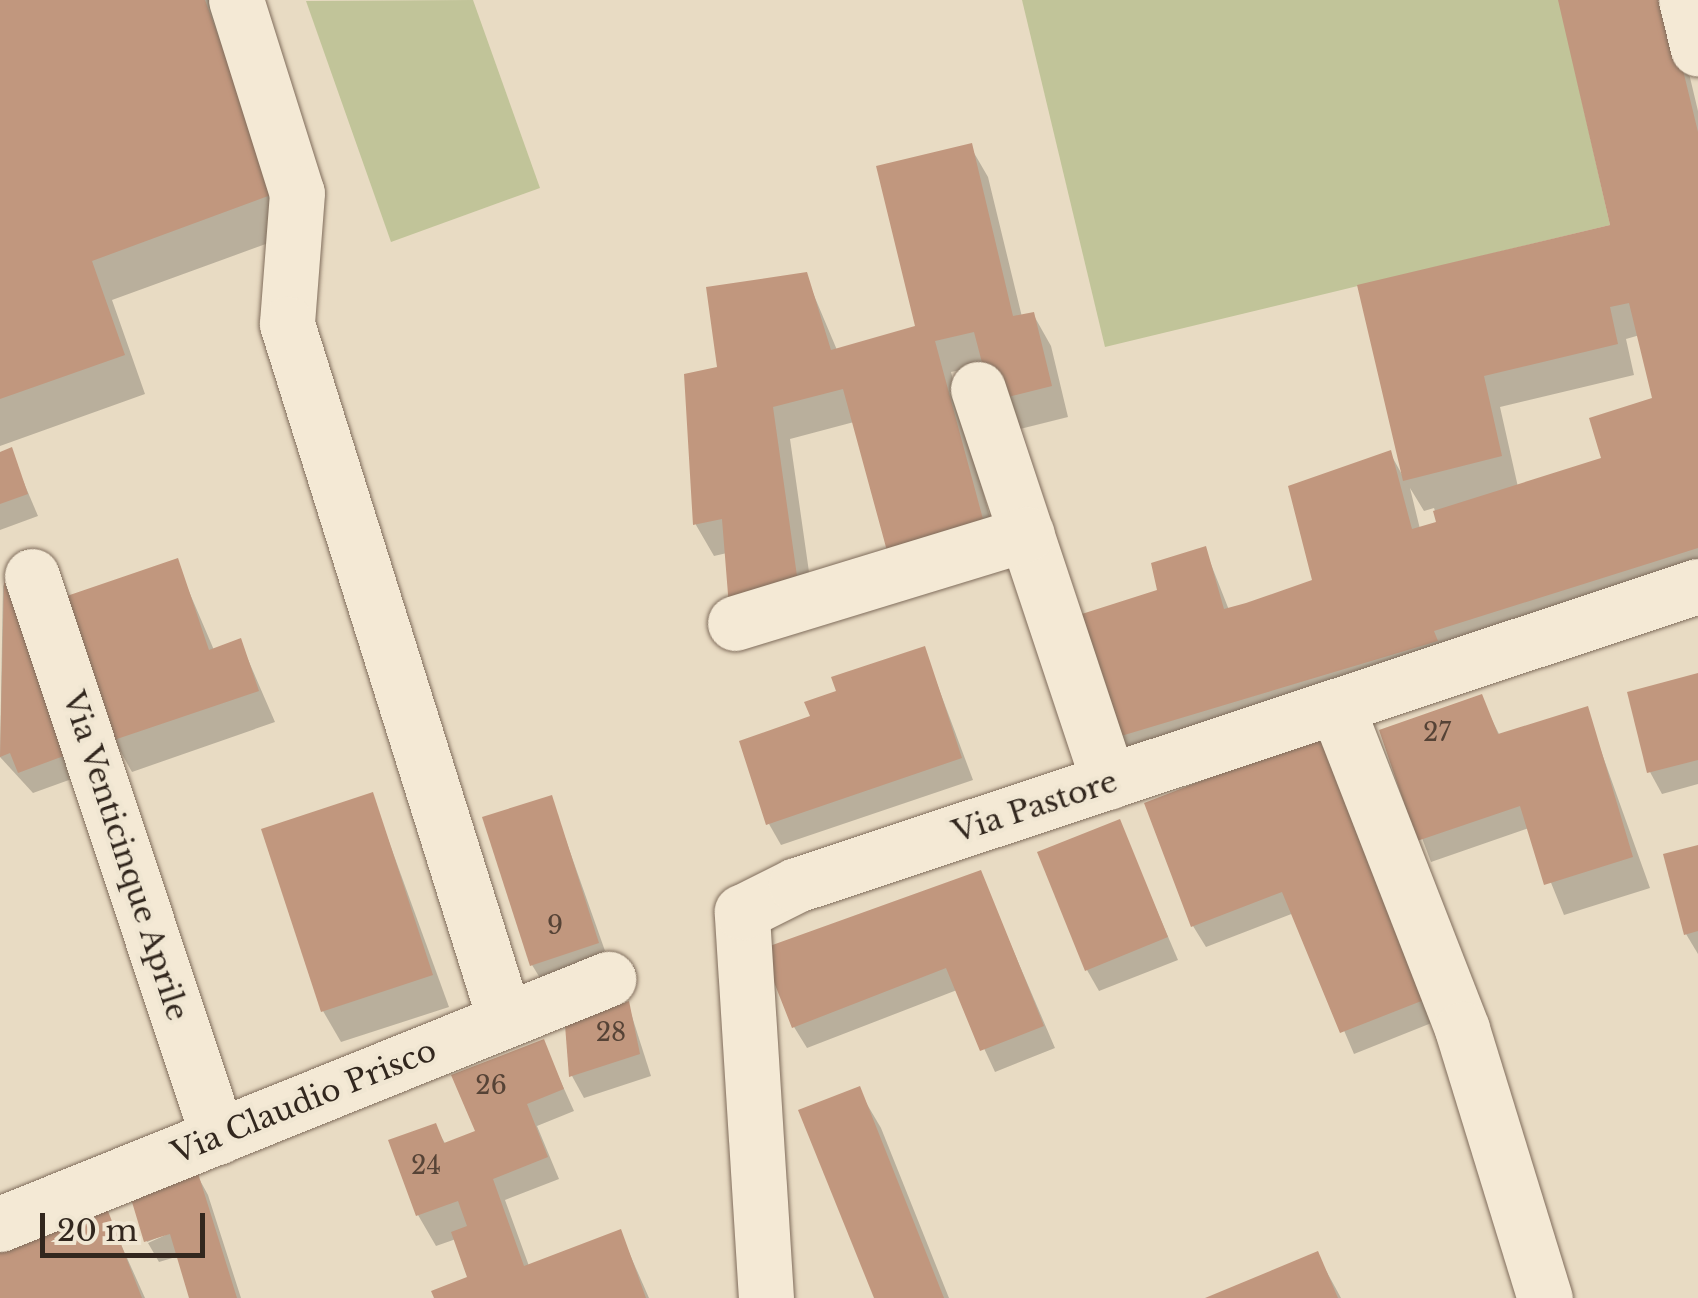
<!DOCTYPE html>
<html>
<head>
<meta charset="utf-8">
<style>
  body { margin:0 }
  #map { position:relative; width:1698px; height:1298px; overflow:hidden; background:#e8dbc3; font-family:"Libre Baskerville",serif }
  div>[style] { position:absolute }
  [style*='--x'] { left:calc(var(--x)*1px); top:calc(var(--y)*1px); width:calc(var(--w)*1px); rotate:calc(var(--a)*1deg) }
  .green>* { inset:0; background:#c1c499 }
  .shadow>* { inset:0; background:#0003 }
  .building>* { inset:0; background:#c1977e }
  .roads { filter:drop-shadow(0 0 2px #806d5c) drop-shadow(0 0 2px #806d5c) }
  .minor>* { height:55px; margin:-27.5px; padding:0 27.5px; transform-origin:27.5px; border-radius:27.5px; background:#f4e9d5 }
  span { translate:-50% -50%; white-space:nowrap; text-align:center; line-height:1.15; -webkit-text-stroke:8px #f0e6d2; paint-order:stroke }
  .number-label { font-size:25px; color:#564336 }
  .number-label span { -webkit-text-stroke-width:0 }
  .street-label { font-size:30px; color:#32271e }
  .scale { position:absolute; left:40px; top:1213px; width:165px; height:45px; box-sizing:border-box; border:5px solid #32271e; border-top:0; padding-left:12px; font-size:30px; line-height:35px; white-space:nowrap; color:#32271e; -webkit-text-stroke:8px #f0e6d2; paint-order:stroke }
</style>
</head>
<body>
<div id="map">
  <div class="green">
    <div style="clip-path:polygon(473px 0,540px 188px,391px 242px,306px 1px)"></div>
    <div style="clip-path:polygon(1022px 0,1559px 0,1610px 225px,1105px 347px)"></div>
  </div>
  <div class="shadow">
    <div style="clip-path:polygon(0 0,211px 0,296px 233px,112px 300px,145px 394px,0 446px)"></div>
    <div style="clip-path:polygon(evenodd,1561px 0,1677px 23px,1698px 111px,1698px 585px,1116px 762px,1104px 741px,1160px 592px,1205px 549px,1229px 610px,1315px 581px,1390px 453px,1404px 478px,1360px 287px,1616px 240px,1561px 0,1640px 335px,1656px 404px,1604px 459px,1518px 487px,1500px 407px,1634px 375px,1626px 339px,1640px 335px,1561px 0,1410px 488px,1424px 511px,1434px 508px,1439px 523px,1420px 529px,1410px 488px)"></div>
    <div style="clip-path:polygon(970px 146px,988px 177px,1022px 317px,1033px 314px,1051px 346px,1068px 417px,1012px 431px,985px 365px,951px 372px,1003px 566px,854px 422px,790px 439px,816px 621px,727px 553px,714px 556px,696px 525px,686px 376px,720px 369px,805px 274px,837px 350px,918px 327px)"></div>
    <div style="clip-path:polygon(10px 450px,38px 516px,0 530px,0 454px)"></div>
    <div style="clip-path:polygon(176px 561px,214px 650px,240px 641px,275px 722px,132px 772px,114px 740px)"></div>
    <div style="clip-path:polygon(3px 584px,80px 776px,33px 793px,0 757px)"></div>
    <div style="clip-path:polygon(924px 649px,973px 780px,781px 845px,769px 824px,839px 693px)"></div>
    <div style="clip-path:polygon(1698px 675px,1698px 784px,1662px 794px,1650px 772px)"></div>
    <div style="clip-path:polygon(1481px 698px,1500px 736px,1586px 709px,1650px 888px,1564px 915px,1529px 828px,1431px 862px,1382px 732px)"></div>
    <div style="clip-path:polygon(1319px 738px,1434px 1022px,1354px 1054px,1294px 913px,1206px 947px,1193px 926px)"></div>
    <div style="clip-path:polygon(372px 795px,449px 1007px,341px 1042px,323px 1011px)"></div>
    <div style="clip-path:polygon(551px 798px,610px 965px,545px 986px,532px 965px)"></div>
    <div style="clip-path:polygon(1119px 822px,1178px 960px,1099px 991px,1087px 970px)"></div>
    <div style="clip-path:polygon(1698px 847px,1698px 954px,1686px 934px)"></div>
    <div style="clip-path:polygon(980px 873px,1055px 1048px,995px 1072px,957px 990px,807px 1048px,794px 1027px)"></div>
    <div style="clip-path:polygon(628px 1004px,651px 1076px,584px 1098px,572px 1076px,567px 1027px)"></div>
    <div style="clip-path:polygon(543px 1042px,574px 1111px,537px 1126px,559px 1179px,505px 1200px,529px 1266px,620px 1232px,649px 1298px,436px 1298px,471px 1279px,456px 1239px,436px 1246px,418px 1215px,392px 1141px,435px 1126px,446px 1145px,477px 1133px)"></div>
    <div style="clip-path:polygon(858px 1089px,881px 1128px,949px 1298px,876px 1298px)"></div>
    <div style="clip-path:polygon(196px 1173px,208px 1195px,241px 1298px,192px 1298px,179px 1256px,159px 1262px,148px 1243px,181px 1228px,147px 1242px,132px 1194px)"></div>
    <div style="clip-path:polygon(105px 1209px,145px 1298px,0 1298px)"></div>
    <div style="clip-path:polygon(1317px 1254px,1341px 1298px,1212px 1298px)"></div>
  </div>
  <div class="building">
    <div style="clip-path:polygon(0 0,205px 0,276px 193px,92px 261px,125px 355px,0 399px)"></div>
    <div style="clip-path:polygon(1558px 0,1666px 0,1698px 132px,1698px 548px,1434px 631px,1438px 641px,1101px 742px,1063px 620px,1157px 590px,1151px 563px,1206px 546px,1224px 609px,1246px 603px,1312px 580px,1288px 486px,1391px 450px,1412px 529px,1436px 522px,1433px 511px,1601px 458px,1589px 418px,1652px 398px,1629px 303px,1610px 307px,1618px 344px,1484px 376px,1502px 456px,1403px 481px,1357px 285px,1610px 225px)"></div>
    <div style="clip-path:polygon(972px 143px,1013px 316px,1034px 312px,1052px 386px,992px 401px,974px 332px,935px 341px,987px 534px,890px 562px,843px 389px,773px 407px,799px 590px,729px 607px,722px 519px,693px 525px,684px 374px,717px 367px,706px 287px,807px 272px,831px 350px,915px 326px,876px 166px)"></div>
    <div style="clip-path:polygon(12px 447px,28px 494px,0 504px,0 452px)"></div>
    <div style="clip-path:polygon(178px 558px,209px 650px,241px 638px,259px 691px,111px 741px,61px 598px)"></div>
    <div style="clip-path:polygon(4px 581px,69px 754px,18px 773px,10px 753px,0 757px)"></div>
    <div style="clip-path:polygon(925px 646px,962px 758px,766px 825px,739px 741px,810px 716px,804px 702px,836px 691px,831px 677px)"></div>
    <div style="clip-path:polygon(1698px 673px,1698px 760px,1647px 773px,1627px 692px)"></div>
    <div style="clip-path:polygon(1482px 694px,1498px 734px,1588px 706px,1633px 857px,1544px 885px,1520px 806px,1417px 841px,1379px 730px)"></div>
    <div style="clip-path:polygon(1320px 735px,1424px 1000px,1340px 1033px,1282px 892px,1191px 927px,1144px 803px)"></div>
    <div style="clip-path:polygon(373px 792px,433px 975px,321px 1012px,261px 829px)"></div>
    <div style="clip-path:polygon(552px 795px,599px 943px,530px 966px,482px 817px)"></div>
    <div style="clip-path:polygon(1120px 819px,1168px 937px,1085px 971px,1037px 852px)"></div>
    <div style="clip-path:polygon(1698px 845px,1698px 931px,1684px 935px,1663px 854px)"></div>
    <div style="clip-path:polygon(981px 870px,1044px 1026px,980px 1051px,946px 968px,792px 1028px,761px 949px)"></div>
    <div style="clip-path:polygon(629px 1001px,640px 1054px,569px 1077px,565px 1025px)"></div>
    <div style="clip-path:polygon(544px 1039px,564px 1089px,527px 1104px,548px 1157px,493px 1179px,524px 1266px,621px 1229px,646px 1298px,434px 1298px,431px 1291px,467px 1277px,451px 1232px,467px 1226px,458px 1201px,416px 1216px,388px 1140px,436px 1123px,444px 1143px,475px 1131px,451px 1075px)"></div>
    <div style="clip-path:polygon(860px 1086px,944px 1298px,874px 1298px,798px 1110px)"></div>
    <div style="clip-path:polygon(197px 1170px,237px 1298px,189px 1298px,170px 1234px,144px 1242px,129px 1192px)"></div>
    <div style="clip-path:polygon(106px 1206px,142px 1298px,0 1298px,0 1247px)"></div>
    <div style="clip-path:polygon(1318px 1251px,1338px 1298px,1205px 1298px)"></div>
  </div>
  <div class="roads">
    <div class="minor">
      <div style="--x:236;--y:0;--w:202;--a:72.5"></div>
      <div style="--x:297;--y:193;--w:131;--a:94.4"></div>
      <div style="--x:287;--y:324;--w:729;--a:72.61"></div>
      <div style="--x:1686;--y:0;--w:50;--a:76.2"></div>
      <div style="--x:978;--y:389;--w:414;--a:71.6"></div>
      <div style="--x:32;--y:576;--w:591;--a:71.66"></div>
      <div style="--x:735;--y:623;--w:305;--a:-17"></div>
      <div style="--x:1337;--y:708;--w:344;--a:68.7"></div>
      <div style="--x:1462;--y:1029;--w:282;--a:72.9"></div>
      <div style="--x:0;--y:1224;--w:656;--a:-21.95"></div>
      <div style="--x:766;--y:1298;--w:387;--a:-93.6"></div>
      <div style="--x:742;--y:912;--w:60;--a:-26.6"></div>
      <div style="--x:796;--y:885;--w:950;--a:-18.34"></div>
    </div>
  </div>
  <div class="number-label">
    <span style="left:1437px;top:733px">27</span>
    <span style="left:555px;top:926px">9</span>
    <span style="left:611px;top:1033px">28</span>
    <span style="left:491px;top:1086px">26</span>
    <span style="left:426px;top:1166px">24</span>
  </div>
  <div class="street-label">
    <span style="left:1035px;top:807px;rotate:-18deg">Via Pastore</span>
    <span style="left:125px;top:856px;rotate:72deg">Via Venticinque Aprile</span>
    <span style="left:304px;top:1102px;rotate:-22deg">Via Claudio Prisco</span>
  </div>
  <div class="scale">20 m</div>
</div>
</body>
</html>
